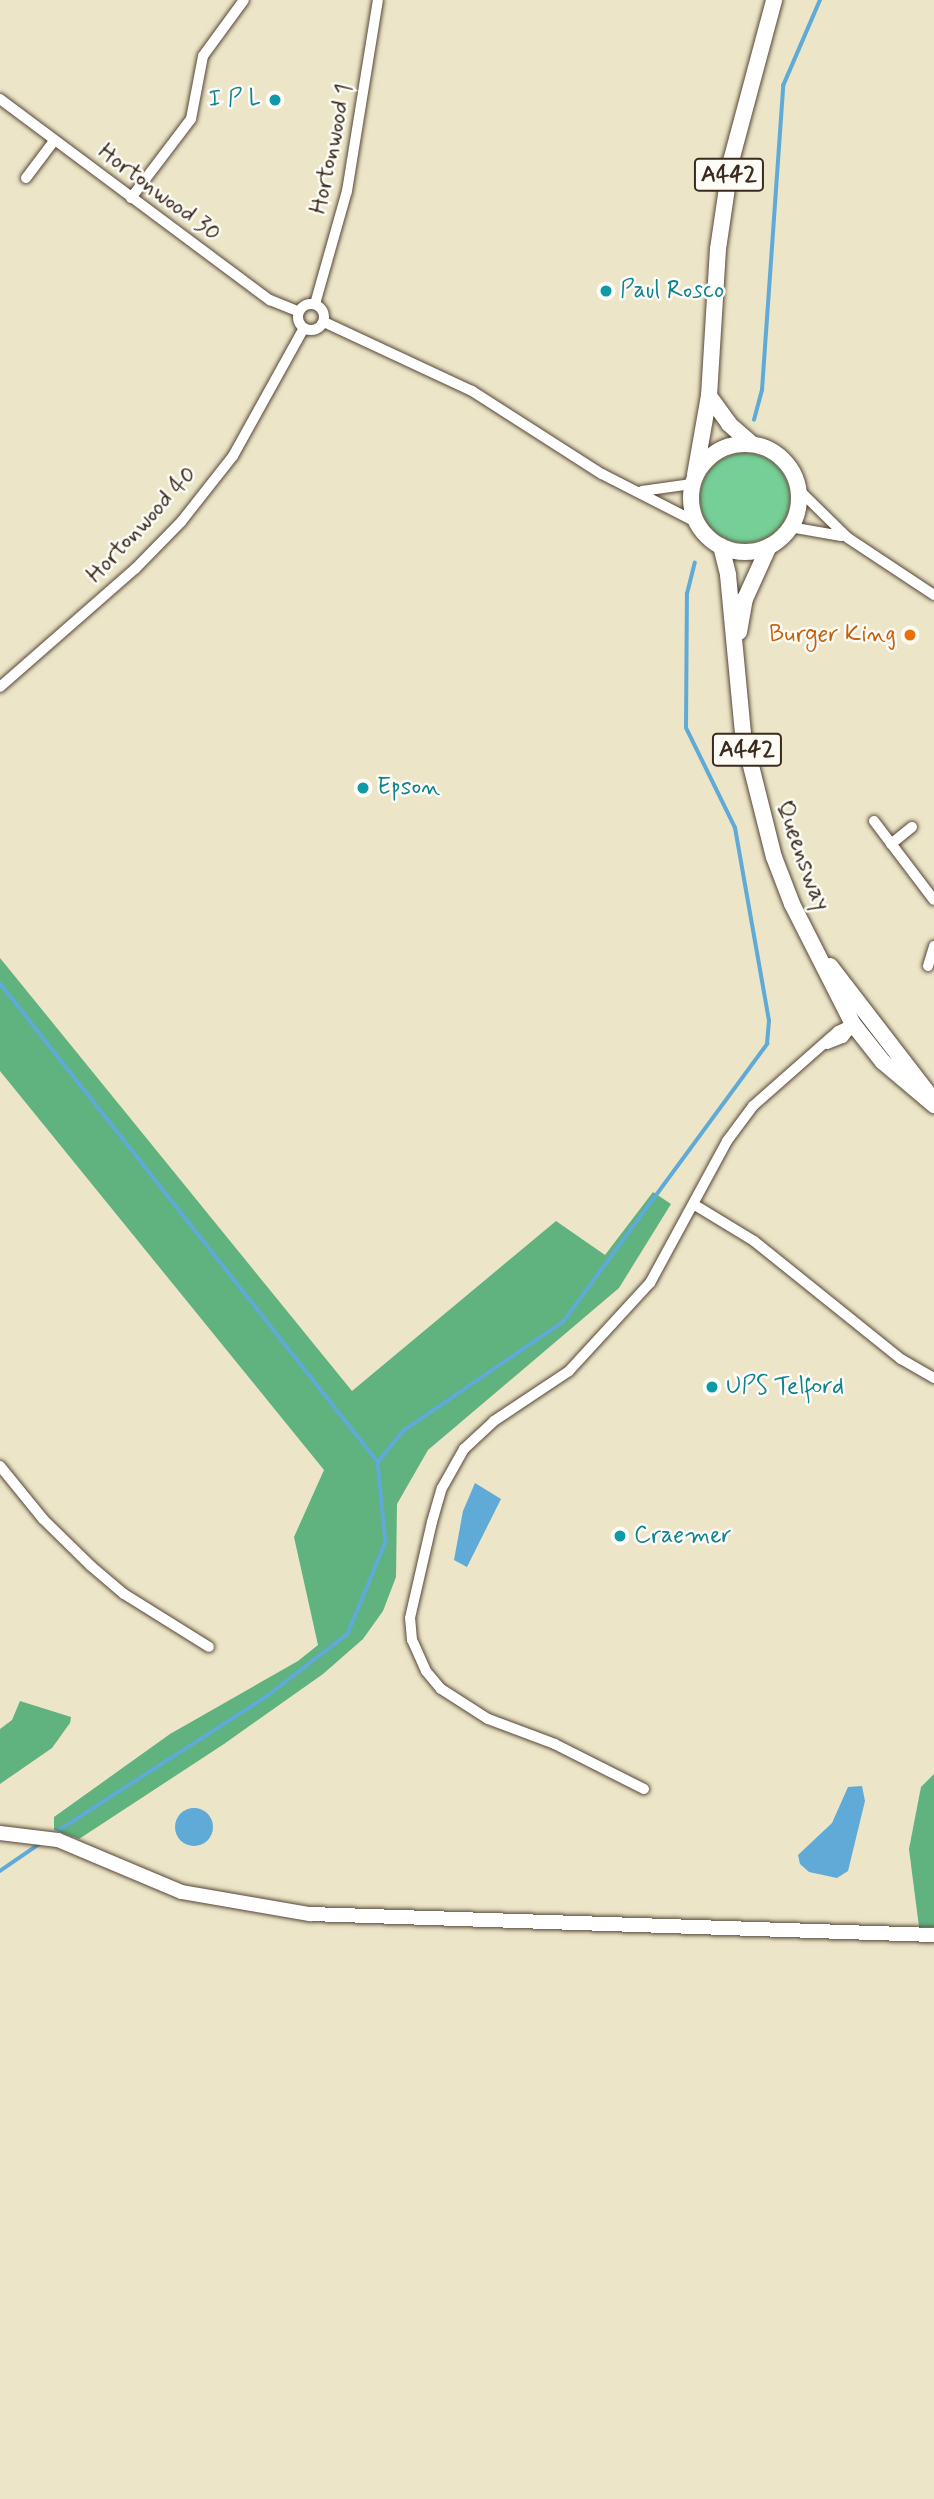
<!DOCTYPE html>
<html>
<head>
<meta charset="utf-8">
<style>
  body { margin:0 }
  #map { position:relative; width:934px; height:2499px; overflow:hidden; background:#ece5c7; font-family:Mynerve,sans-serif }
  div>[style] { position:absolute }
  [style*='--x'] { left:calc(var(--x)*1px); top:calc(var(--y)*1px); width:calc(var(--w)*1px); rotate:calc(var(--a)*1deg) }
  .green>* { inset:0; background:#75cf96 }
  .round { border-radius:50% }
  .forest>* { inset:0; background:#60b27f }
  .water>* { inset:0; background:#5faad7 }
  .stream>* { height:3.5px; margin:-1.75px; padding:0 1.75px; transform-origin:1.75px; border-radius:1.75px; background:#5faad7 }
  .roads { filter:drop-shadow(0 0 2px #564637) drop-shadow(0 0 2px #564637) }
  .street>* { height:10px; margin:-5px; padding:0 5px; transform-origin:5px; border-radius:5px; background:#fff }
  .street>.ring { margin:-5px; padding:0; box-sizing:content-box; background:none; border:10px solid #fff; border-radius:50% }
  .secondary>* { height:14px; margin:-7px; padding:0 7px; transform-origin:7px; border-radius:7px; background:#fff }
  .primary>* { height:16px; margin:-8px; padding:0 8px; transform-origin:8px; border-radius:8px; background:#fff }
  .primary>.ring { margin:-8px; padding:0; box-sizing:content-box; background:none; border:16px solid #fff; border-radius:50% }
  .dots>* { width:19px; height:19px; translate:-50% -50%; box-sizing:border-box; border:4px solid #fdfcf7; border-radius:50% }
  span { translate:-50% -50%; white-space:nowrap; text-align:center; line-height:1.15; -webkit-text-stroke:5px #fdfcf7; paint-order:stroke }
  .shield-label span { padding:2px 5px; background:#fdfcf7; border:2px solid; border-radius:5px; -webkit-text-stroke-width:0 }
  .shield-label { font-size:23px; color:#3b2a1e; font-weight:700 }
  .culture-label { font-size:24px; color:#0d838f }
  .right { translate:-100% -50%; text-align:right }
  .left { translate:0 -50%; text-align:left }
  .street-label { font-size:24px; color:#3b2a1e }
  .food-label { font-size:24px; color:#c56008 }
</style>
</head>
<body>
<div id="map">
  <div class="green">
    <div class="round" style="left:700px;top:453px;width:90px;height:90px"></div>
  </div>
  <div class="forest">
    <div style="clip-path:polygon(0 958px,352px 1391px,556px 1221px,605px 1255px,653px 1192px,671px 1204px,619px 1288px,428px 1450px,397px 1504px,396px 1577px,383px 1611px,363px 1639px,323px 1674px,224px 1744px,79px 1839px,54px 1830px,54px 1817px,170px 1734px,298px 1661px,318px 1645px,294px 1537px,324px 1470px,0 1071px)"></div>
    <div style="clip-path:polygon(20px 1701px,71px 1717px,70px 1723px,52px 1748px,0 1784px,0 1729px,12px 1720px)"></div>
    <div style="clip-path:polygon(934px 1774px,934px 1927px,919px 1927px,909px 1849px,921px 1787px)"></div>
  </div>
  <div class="water">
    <div style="clip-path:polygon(475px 1483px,501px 1499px,467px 1567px,454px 1560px,463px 1511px)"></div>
    <div style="clip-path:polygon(862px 1786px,865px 1801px,848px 1871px,837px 1878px,809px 1872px,800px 1864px,798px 1855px,832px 1823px,848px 1787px)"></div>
    <div class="round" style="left:175px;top:1808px;width:38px;height:38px"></div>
  </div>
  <div class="stream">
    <div style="--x:754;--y:420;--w:31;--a:-75"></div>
    <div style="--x:762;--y:390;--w:305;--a:-86"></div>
    <div style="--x:783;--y:86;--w:94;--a:-66.7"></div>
    <div style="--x:0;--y:983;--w:610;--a:51.72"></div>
    <div style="--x:378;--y:1462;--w:80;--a:84.3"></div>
    <div style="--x:386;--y:1542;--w:100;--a:112.4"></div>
    <div style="--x:348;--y:1634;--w:101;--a:142.2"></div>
    <div style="--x:268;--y:1696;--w:247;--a:147.2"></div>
    <div style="--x:378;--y:1462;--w:40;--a:-51"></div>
    <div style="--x:403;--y:1431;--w:194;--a:-34.3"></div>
    <div style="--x:563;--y:1322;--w:345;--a:-53.7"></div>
    <div style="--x:767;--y:1044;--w:23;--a:-85"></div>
    <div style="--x:769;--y:1021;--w:196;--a:-100"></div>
    <div style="--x:735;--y:828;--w:111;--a:-116.1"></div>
    <div style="--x:686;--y:728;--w:134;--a:-89.6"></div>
    <div style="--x:687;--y:594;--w:32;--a:-76"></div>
    <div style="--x:0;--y:1871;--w:46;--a:-34.4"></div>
  </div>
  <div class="roads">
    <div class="street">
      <div style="--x:0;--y:99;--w:337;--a:36.7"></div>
      <div style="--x:270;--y:300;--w:31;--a:22"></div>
      <div style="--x:26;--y:178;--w:46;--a:-52.9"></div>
      <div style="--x:131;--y:198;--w:99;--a:-52.8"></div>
      <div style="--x:191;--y:119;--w:64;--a:-79.2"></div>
      <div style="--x:203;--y:56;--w:69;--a:-53.8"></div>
      <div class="ring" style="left:298px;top:304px;width:16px;height:16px"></div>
      <div style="--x:315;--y:304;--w:117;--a:-74.2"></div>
      <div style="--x:347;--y:191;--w:193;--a:-80.8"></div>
      <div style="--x:324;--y:322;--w:163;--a:25"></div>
      <div style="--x:472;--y:391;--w:154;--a:32.6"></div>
      <div style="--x:602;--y:474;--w:106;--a:27.1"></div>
      <div style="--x:798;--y:489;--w:70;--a:44.4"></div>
      <div style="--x:848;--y:538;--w:103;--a:33.5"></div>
      <div style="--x:642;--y:491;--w:50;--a:-8"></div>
      <div style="--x:790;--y:527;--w:52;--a:10"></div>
      <div style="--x:0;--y:687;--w:179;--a:-41.2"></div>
      <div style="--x:135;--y:569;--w:66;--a:-45.6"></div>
      <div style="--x:181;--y:522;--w:84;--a:-51.8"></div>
      <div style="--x:233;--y:456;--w:146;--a:-61"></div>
      <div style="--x:874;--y:821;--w:99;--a:52.8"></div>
      <div style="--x:891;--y:844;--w:27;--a:-39"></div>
      <div style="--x:928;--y:966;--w:21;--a:-73"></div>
      <div style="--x:827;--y:1044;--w:17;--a:-21"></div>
      <div style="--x:843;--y:1038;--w:16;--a:-52"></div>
      <div style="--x:695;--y:1205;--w:69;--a:31.4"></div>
      <div style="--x:754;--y:1241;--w:189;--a:38.8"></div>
      <div style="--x:901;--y:1359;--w:38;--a:30"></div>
      <div style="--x:0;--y:1466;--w:68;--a:50.9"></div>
      <div style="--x:43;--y:1519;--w:67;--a:44.4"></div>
      <div style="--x:91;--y:1566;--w:43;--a:40.3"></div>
      <div style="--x:124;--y:1594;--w:100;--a:31.9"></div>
      <div style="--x:644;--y:1789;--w:100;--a:-153.2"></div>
      <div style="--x:555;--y:1744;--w:72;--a:-159.5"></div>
      <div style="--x:488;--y:1719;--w:56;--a:-147.4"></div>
      <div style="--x:441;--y:1689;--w:23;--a:-130"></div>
      <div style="--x:426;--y:1671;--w:34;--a:-114"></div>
      <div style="--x:412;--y:1640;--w:22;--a:-95"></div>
      <div style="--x:410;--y:1618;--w:98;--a:-77.1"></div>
      <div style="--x:432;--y:1522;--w:35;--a:-74"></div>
      <div style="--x:442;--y:1488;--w:45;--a:-60.6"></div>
      <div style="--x:464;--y:1449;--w:41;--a:-43"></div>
      <div style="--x:494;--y:1421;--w:90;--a:-33.7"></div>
      <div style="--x:569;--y:1371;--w:120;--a:-47.4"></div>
      <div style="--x:650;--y:1283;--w:162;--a:-61.5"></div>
      <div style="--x:727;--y:1141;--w:44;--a:-53.4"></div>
      <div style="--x:753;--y:1106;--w:113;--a:-41.4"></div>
      <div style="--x:838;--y:1031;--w:17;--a:-25"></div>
    </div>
    <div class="secondary">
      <div style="--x:0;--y:1833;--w:58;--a:6.9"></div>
      <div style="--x:58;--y:1840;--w:134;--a:22.8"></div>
      <div style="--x:182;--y:1892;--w:130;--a:9.8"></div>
      <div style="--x:310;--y:1914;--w:624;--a:1.93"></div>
    </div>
    <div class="primary">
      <div style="--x:709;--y:396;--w:34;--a:54"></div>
      <div style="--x:729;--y:424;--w:30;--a:41"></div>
      <div class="ring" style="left:691px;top:444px;width:92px;height:92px"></div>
      <div style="--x:695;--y:475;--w:80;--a:-80"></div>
      <div style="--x:709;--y:396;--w:147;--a:-86.5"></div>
      <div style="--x:718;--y:249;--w:89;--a:-81.6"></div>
      <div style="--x:731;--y:161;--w:167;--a:-75"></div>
      <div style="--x:721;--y:546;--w:30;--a:76"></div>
      <div style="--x:728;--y:575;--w:160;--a:84.6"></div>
      <div style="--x:743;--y:734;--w:127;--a:75.9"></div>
      <div style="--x:774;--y:857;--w:50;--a:69"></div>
      <div style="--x:792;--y:904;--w:135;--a:63.1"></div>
      <div style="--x:853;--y:1024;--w:48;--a:51.7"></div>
      <div style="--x:883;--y:1062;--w:67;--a:40.1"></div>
      <div style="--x:739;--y:632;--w:34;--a:-80"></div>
      <div style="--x:745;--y:599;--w:58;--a:-65.6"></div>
      <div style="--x:830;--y:966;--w:159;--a:52.4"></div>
    </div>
  </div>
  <div class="dots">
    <div style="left:275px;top:100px;background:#0f9aa8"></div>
    <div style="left:606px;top:291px;background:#0f9aa8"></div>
    <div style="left:910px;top:635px;background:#e8710a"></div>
    <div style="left:363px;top:788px;background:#0f9aa8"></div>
    <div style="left:712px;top:1387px;background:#0f9aa8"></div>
    <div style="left:620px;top:1536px;background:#0f9aa8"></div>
  </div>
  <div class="shield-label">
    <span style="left:729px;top:175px">A442</span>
    <span style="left:747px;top:750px">A442</span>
  </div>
  <div class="culture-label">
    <span class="right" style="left:261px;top:100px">I P L</span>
    <span class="left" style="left:620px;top:291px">Paul Rosco</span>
    <span class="left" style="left:377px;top:788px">Epson</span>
    <span class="left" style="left:726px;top:1387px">UPS Telford</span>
    <span class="left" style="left:634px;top:1536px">Craemer</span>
  </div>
  <div class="street-label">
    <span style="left:332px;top:149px;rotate:-78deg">Hortonwood 1</span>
    <span style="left:159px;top:193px;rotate:37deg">Hortonwood 30</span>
    <span style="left:142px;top:525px;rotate:-47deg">Hortonwood 40</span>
    <span style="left:802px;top:856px;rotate:70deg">Queensway</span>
  </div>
  <div class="food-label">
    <span class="right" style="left:896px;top:635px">Burger King</span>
  </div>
</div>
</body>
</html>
